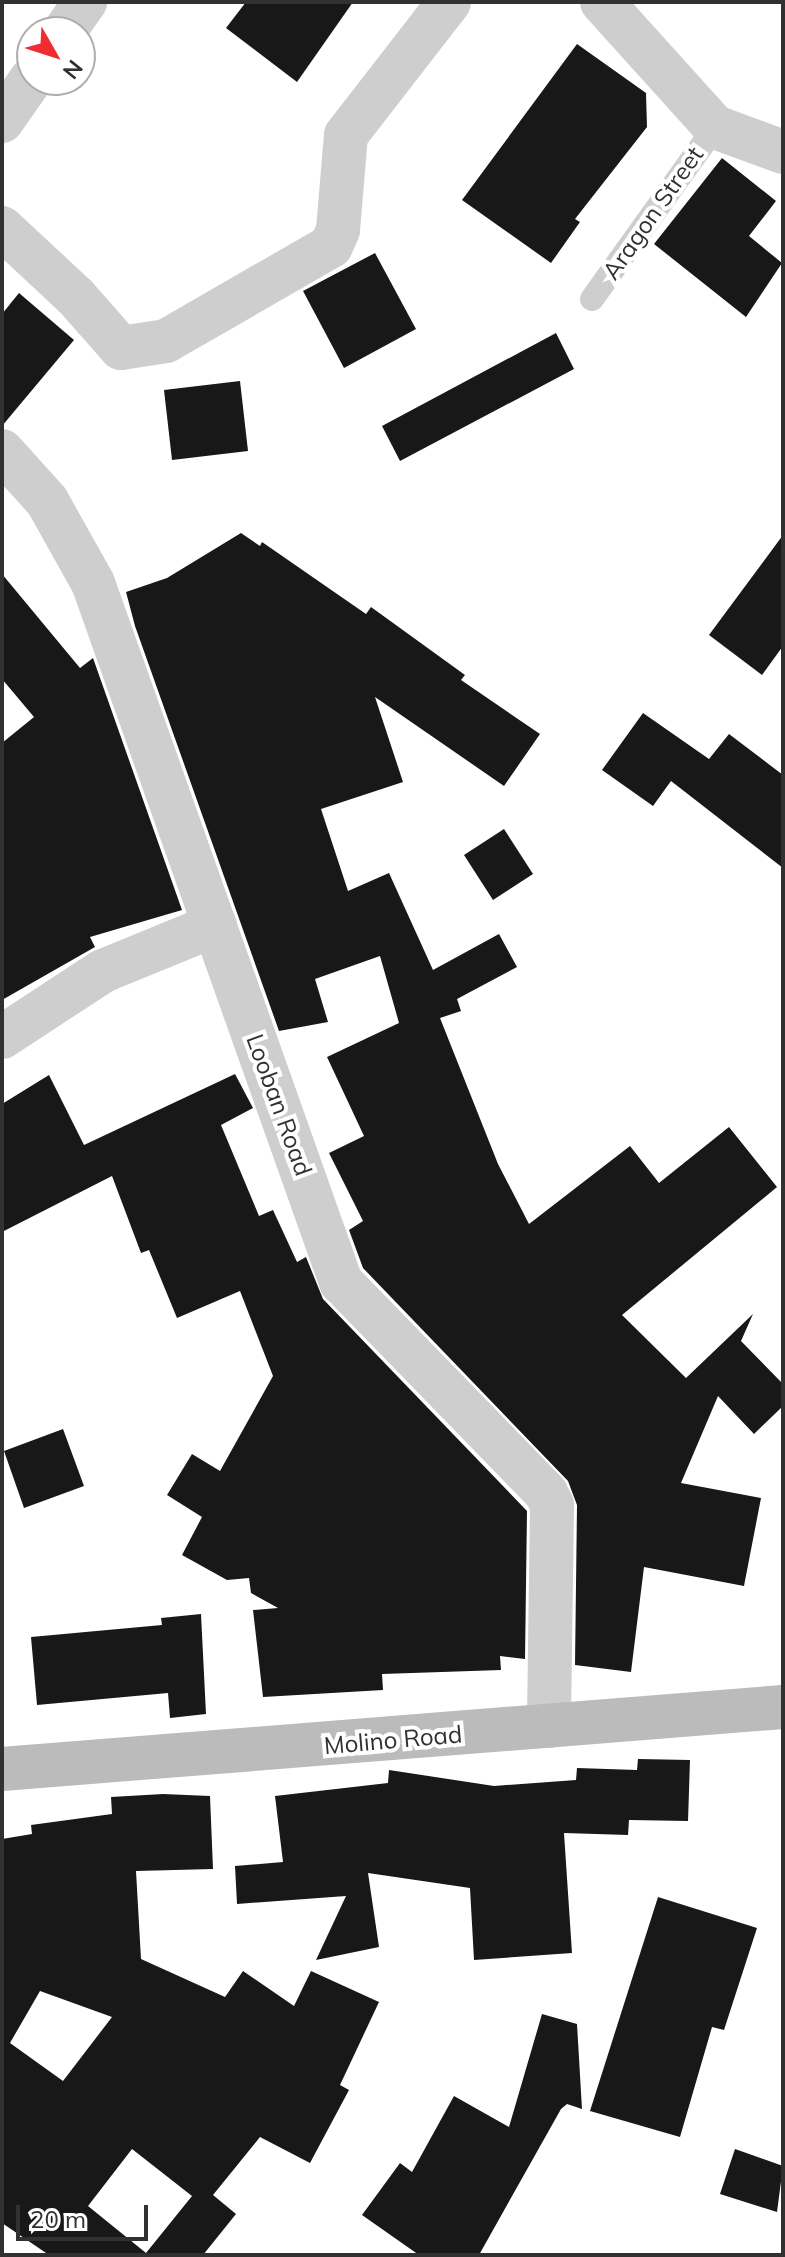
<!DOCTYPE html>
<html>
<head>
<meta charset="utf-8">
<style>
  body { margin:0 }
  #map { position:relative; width:785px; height:2257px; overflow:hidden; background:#fff; font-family:Mulish,sans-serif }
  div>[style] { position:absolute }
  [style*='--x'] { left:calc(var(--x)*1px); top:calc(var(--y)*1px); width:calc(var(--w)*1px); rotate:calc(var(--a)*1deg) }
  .building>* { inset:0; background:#181818 }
  .lane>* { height:24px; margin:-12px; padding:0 12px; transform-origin:12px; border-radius:12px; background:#cecece }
  .street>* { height:44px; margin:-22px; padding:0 22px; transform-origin:22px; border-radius:22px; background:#cecece }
  .secondary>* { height:44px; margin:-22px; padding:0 22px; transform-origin:22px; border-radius:22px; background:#bbb }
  span { translate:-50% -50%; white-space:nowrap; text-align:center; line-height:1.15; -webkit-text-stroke:8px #fff; paint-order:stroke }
  .street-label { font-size:24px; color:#313131 }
  .frame { position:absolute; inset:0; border:4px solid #313131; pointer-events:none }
  .north { position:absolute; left:16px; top:16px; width:80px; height:80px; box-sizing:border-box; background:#fff; border:2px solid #adadad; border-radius:50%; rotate:129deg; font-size:22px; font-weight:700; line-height:32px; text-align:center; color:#313131 }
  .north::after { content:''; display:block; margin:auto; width:28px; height:36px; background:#f02b31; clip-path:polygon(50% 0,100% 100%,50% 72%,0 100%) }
  .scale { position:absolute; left:16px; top:2205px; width:132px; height:36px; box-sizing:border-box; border:4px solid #313131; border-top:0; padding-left:10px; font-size:24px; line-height:28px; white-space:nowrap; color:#313131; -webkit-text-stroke:6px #fff; paint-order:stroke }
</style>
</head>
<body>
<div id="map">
  <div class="building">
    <div style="clip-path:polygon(246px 2px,353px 2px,297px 82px,226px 28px)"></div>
    <div style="clip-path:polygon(577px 44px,646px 93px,647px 127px,575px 219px,580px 222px,551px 263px,462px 200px)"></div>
    <div style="clip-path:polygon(722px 158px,776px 201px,749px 236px,782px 263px,746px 317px,654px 244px)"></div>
    <div style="clip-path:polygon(375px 253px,416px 329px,344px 368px,303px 291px)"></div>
    <div style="clip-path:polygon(19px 293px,74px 340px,2px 426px,2px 314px)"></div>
    <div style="clip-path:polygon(556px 333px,574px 369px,400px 461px,382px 426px)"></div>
    <div style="clip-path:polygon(240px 381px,248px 451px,172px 460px,164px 390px)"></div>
    <div style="clip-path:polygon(241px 533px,260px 546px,262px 542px,366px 614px,371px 607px,465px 675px,461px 680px,540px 734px,504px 786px,375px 697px,403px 782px,321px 809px,348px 891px,389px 873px,433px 970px,499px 934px,517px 967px,457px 999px,461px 1011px,440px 1018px,498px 1164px,529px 1224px,630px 1146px,659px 1183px,729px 1127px,777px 1187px,622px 1315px,686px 1378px,753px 1314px,741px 1341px,783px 1384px,783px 1406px,754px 1434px,718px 1396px,681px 1483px,761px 1498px,744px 1586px,644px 1567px,631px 1672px,575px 1665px,577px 1505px,568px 1481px,363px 1268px,349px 1230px,363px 1221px,329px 1153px,364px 1136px,327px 1057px,399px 1023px,380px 956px,315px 979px,328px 1022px,279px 1031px,135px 626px,126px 592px,167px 578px)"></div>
    <div style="clip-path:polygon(783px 535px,783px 646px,762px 675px,709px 635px)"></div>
    <div style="clip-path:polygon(2px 574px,80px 668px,93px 658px,182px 910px,90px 937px,95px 947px,2px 1000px,2px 743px,34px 717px,2px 679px)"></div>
    <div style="clip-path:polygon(643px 713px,709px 759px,729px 734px,783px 775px,783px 868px,671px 781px,653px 806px,602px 770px)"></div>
    <div style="clip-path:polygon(504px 829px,533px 874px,493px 900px,464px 855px)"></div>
    <div style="clip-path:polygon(235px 1074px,253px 1108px,221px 1125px,259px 1216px,273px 1210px,297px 1262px,306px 1257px,323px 1299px,527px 1511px,525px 1659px,500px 1656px,501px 1670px,382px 1674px,383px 1690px,263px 1697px,253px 1610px,278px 1608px,251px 1593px,249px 1578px,227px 1580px,182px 1555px,202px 1517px,167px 1495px,192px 1454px,220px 1471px,273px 1376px,240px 1291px,177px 1318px,149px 1250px,141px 1253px,112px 1176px,2px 1232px,2px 1104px,49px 1075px,84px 1145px)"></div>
    <div style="clip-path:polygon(63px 1429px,84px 1486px,24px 1508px,4px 1451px)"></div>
    <div style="clip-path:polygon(201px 1614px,206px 1714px,170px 1718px,168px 1693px,37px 1705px,31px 1637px,162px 1625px,161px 1618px)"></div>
    <div style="clip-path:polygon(638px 1759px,690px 1760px,688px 1821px,629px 1820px,628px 1835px,564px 1833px,572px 1953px,474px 1960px,470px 1888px,368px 1873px,379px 1947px,316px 1960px,346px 1896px,237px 1904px,235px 1866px,283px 1862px,275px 1796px,388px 1783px,389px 1770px,494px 1786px,576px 1780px,577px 1768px,637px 1770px)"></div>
    <div style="clip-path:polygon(evenodd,163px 1794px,210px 1796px,213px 1869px,136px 1871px,141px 1959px,225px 1997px,243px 1971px,294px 2006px,311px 1971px,379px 2002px,340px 2085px,349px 2090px,310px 2163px,260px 2137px,213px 2195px,236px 2214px,203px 2255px,49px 2255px,2px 2223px,2px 1839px,32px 1834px,31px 1825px,112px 1814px,111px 1797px,163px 1794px,40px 1991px,112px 2017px,63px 2081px,10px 2043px,40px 1991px,163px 1794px,132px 2149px,192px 2196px,146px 2253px,88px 2206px,132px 2149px)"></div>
    <div style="clip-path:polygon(658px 1897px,757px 1928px,724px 2030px,712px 2027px,680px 2137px,590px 2111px)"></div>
    <div style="clip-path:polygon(542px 2014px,577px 2024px,582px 2109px,567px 2104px,561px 2109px,479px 2255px,419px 2255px,362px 2215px,400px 2163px,412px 2172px,454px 2096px,509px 2127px)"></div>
    <div style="clip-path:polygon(735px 2149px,783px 2166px,777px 2212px,720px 2194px)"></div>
  </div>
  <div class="lane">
    <div style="--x:592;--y:299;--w:211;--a:-54.4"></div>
  </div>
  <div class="street">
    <div style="--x:602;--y:2;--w:169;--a:47.9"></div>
    <div style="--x:715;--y:127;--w:72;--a:20.2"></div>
    <div style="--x:64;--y:32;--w:37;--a:-55"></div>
    <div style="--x:2;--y:121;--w:52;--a:-55.1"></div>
    <div style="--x:2;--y:228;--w:101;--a:43"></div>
    <div style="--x:76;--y:297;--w:68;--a:48.6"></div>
    <div style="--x:121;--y:348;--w:46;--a:-8.8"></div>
    <div style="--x:166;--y:341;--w:190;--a:-29.9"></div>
    <div style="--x:331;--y:246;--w:17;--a:-66"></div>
    <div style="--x:338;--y:230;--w:95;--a:-85.2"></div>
    <div style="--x:346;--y:135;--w:168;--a:-52.2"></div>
    <div style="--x:2;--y:451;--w:67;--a:48"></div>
    <div style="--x:47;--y:501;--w:94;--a:60.7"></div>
    <div style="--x:93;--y:583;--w:742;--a:70.47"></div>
    <div style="--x:341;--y:1282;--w:294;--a:45.8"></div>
    <div style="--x:546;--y:1493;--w:13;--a:63"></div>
    <div style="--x:552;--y:1505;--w:221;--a:90.8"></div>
    <div style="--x:2;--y:1037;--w:121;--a:-33.2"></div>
    <div style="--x:103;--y:971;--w:121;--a:-22.3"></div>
  </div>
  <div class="secondary">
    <div style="--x:2;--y:1769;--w:783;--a:-4.54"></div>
  </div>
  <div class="street-label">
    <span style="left:653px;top:213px;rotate:-55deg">Aragon Street</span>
    <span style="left:279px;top:1105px;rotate:70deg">Looban Road</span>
    <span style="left:393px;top:1740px;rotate:-5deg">Molino Road</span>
  </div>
  <div class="frame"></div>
  <div class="north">N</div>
  <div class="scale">20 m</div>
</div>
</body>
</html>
